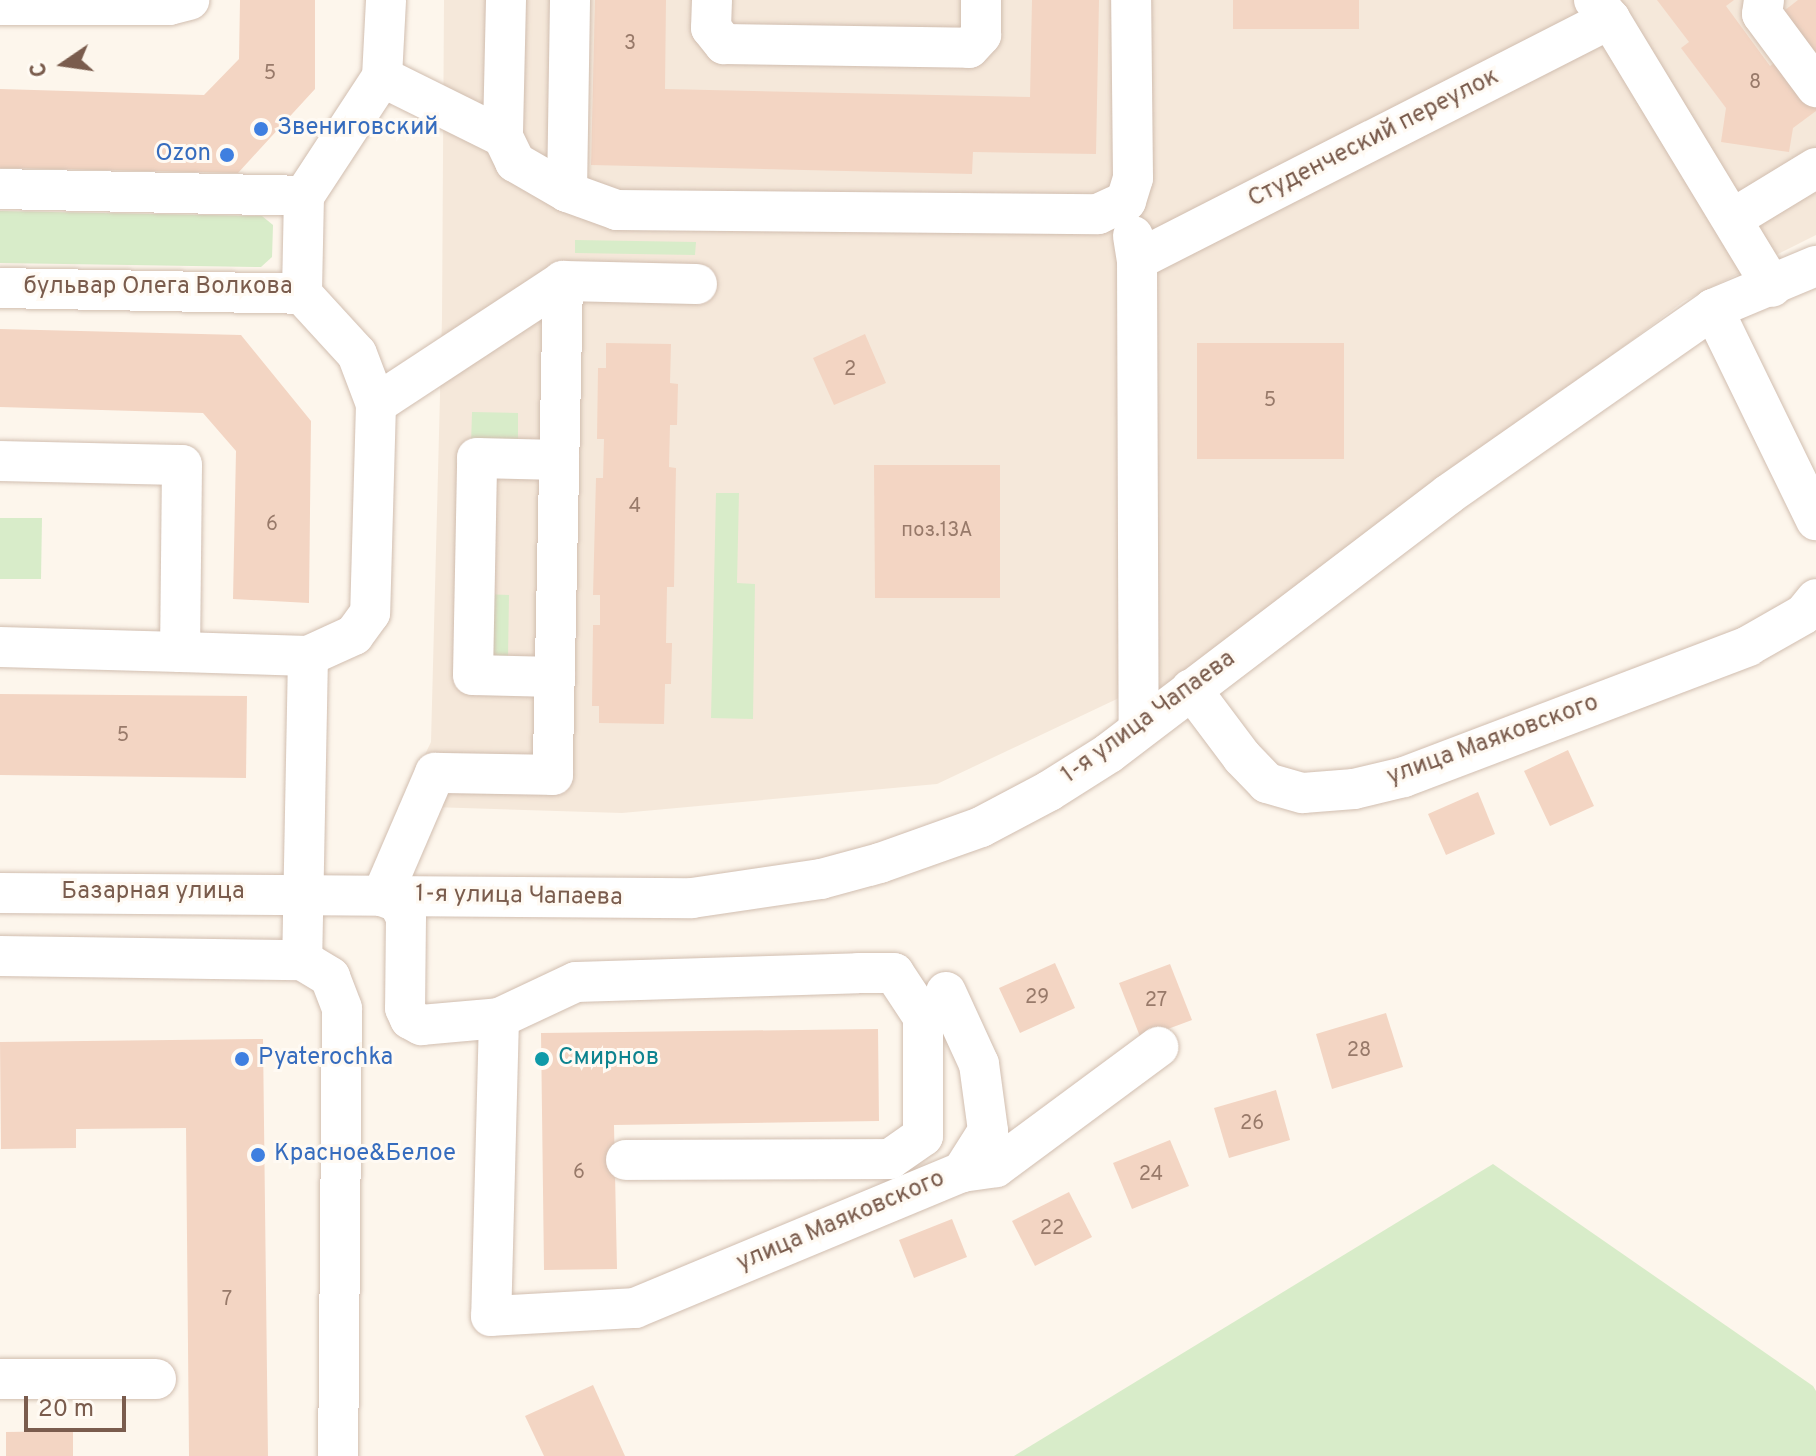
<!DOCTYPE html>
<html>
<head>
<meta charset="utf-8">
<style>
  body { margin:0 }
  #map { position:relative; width:1816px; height:1456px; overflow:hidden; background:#fdf6ec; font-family:Overpass,sans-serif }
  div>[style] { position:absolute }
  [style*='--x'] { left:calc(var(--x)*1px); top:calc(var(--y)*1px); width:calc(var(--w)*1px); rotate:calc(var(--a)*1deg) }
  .residential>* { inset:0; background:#f5e8da }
  .green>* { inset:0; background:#d8ecc9 }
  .building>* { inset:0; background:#f3d5c3 }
  .roads { filter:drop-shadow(0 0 2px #d1beb0) drop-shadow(0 0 2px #d1beb0) }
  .minor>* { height:40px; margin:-20px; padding:0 20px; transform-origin:20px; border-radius:20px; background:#fff }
  .dots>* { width:22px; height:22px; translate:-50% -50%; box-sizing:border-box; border:4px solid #fffaf3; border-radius:50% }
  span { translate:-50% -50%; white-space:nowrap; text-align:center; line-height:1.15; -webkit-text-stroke:6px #fffaf3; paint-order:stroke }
  .number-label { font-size:20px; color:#987a6a }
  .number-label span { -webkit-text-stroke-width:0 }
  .shop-label { font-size:24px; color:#366cbe }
  .left { translate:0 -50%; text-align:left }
  .right { translate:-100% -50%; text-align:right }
  .street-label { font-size:24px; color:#7a5c4d }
  .culture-label { font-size:24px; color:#0d838f }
  .north { position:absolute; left:24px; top:24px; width:80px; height:80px; -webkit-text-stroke:6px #fffaf3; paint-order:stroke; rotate:257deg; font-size:22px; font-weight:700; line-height:32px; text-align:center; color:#7a5c4d }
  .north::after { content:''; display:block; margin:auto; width:28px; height:36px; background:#7a5c4d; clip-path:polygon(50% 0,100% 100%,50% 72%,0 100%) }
  .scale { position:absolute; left:24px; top:1396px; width:102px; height:36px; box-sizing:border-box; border:4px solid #7a5c4d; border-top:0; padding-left:10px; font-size:24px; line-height:28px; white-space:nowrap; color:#7a5c4d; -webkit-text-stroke:6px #fffaf3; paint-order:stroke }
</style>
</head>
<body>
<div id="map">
  <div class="residential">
    <div style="clip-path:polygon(444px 0,1816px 0,1816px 235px,1684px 301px,1159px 697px,1138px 689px,937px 784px,622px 813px,400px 806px,431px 742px,442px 318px)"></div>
  </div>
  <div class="green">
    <div style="clip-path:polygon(0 211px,262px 216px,273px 225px,272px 257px,261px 267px,0 263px)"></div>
    <div style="clip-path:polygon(575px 240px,696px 242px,695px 255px,575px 253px)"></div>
    <div style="clip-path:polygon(472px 412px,518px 413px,518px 447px,471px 445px)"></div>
    <div style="clip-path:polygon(716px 493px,739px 493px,737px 583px,755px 584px,753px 719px,711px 718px)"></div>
    <div style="clip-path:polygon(0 518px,42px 518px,41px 579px,0 579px)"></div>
    <div style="clip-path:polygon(484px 594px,509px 595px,508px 657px,483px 656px)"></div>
    <div style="clip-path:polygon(1493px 1164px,1813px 1386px,1816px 1391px,1816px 1456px,1014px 1456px)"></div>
  </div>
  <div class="building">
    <div style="clip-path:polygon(240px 0,315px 0,315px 89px,238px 173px,0 168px,0 89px,204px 95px,239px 59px)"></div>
    <div style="clip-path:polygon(595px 0,666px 0,665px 89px,1030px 97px,1032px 0,1099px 0,1096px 154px,973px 152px,972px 174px,591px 165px)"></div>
    <div style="clip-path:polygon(1233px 0,1359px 0,1359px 29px,1233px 29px)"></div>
    <div style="clip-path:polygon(1657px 0,1734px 0,1726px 6px,1770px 66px,1783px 56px,1816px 100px,1816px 111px,1793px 128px,1789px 152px,1721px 142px,1726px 108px,1681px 48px,1689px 42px)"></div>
    <div style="clip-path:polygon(1798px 0,1816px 0,1816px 60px,1780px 14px)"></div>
    <div style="clip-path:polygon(0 329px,241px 335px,311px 421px,309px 603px,233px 599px,236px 451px,203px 413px,0 407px)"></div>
    <div style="clip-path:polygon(865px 334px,886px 383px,834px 405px,813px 358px)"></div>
    <div style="clip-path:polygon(606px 343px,671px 344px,670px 383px,678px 384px,677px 425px,670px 425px,669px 467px,676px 468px,674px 587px,667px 587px,666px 643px,672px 643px,671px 684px,665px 684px,664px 724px,599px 723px,599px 706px,592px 706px,593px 625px,600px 625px,600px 595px,593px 595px,596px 478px,603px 478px,604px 439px,597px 439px,598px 368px,606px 368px)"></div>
    <div style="clip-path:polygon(1197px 343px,1344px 343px,1344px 459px,1197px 459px)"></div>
    <div style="clip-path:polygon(874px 465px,1000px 465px,1000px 598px,875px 598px)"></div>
    <div style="clip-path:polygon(0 694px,247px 696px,246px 778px,0 775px)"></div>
    <div style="clip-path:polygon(1568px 750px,1594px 806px,1550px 826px,1524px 771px)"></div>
    <div style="clip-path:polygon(1478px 792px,1495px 834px,1446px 855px,1428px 814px)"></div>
    <div style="clip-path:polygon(1055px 963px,1075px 1008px,1020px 1033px,999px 988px)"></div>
    <div style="clip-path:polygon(1170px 964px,1192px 1020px,1141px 1039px,1119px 983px)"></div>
    <div style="clip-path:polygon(1386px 1013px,1403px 1067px,1332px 1089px,1316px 1034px)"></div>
    <div style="clip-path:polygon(878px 1029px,879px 1121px,614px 1125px,617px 1269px,544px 1270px,541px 1033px)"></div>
    <div style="clip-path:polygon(263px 1039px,268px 1456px,189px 1456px,186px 1128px,76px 1129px,76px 1148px,1px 1149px,0 1042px)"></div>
    <div style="clip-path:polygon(1276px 1090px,1290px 1140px,1229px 1158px,1214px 1108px)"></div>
    <div style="clip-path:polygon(1170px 1140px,1189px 1186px,1132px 1209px,1113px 1163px)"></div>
    <div style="clip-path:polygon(1069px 1192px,1092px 1237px,1035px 1266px,1012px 1221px)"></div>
    <div style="clip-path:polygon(952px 1219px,967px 1257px,914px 1278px,899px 1240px)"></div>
    <div style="clip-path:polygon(593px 1385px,625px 1456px,544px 1456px,525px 1416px)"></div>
    <div style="clip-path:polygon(73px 1431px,73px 1456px,6px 1456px,6px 1432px)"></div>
  </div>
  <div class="roads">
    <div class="minor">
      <div style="--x:506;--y:0;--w:137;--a:91.3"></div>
      <div style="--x:503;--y:137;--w:28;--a:64"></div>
      <div style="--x:515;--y:162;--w:60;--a:30"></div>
      <div style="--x:567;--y:192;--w:53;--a:19.8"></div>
      <div style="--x:617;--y:210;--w:481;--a:0.5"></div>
      <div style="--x:1098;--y:214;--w:31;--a:-25"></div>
      <div style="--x:1126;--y:201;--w:24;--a:-73"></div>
      <div style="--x:1133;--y:178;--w:178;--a:-90.6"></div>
      <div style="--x:712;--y:0;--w:28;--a:92"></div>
      <div style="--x:711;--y:28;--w:21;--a:51"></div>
      <div style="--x:724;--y:44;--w:245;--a:0.9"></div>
      <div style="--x:969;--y:48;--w:18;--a:-47"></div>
      <div style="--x:981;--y:35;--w:35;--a:-90"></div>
      <div style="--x:1594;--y:0;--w:25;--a:50"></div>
      <div style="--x:1610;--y:19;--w:313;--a:58.8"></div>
      <div style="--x:1764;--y:0;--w:14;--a:98"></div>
      <div style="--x:1762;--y:14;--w:91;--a:53.5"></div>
      <div style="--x:0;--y:5;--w:169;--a:0"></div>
      <div style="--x:169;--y:5;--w:21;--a:-14"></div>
      <div style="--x:382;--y:77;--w:135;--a:26.4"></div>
      <div style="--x:0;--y:189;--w:304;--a:1.3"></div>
      <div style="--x:304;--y:196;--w:98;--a:91.2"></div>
      <div style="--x:567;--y:192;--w:192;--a:-89.1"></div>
      <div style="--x:304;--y:196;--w:142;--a:-56.8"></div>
      <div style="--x:382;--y:77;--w:77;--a:-87"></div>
      <div style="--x:1732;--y:219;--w:98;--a:-31.3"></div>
      <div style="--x:1133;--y:236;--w:24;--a:81"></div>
      <div style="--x:1137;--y:260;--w:468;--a:89.8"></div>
      <div style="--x:1137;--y:260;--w:531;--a:-27"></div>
      <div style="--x:563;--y:281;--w:494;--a:91.2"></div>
      <div style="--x:553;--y:775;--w:118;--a:-179"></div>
      <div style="--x:435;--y:773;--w:134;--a:113.3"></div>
      <div style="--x:382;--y:896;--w:310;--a:0.4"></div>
      <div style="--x:692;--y:898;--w:130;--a:-8.4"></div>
      <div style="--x:821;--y:879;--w:61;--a:-15.2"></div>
      <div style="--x:880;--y:863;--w:107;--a:-19.6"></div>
      <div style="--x:981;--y:827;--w:77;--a:-27.9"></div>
      <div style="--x:1049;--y:791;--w:71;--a:-32.3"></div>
      <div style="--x:1109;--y:753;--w:427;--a:-37.3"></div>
      <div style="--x:1449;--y:494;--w:322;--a:-35"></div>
      <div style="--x:1713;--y:309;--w:112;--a:-22.7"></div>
      <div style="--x:0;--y:288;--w:302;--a:1.1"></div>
      <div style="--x:302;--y:294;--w:81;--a:47.5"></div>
      <div style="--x:357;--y:354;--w:53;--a:69.2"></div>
      <div style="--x:376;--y:404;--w:209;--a:91.6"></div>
      <div style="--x:370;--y:613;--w:27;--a:126"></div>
      <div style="--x:354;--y:635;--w:51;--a:155.5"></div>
      <div style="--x:308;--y:656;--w:304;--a:91.1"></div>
      <div style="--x:1713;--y:309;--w:235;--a:64"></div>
      <div style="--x:376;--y:404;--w:224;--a:-33.3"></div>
      <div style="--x:563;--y:281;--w:134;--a:1.3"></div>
      <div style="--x:0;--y:461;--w:182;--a:1.3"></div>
      <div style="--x:182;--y:465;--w:187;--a:90.6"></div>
      <div style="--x:180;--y:652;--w:180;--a:-178.4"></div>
      <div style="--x:180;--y:652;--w:128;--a:1.8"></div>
      <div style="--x:555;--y:677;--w:82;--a:-178.6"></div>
      <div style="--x:473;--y:675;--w:217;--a:-88.9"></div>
      <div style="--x:477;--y:458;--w:82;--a:1.4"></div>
      <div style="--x:1191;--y:689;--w:85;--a:53.1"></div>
      <div style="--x:1242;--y:757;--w:36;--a:46"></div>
      <div style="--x:1267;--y:783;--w:37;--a:16"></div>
      <div style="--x:1303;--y:793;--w:51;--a:-4.5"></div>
      <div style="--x:1354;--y:789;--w:51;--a:-13.5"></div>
      <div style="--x:1404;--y:777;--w:368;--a:-20.8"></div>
      <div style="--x:1748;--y:646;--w:64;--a:-29.7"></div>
      <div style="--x:1804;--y:614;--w:19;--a:-51"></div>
      <div style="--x:0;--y:893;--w:382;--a:0.4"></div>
      <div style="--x:382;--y:896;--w:17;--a:21"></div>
      <div style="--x:398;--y:902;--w:17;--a:62"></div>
      <div style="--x:406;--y:917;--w:91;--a:90.6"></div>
      <div style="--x:405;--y:1008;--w:12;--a:66"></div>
      <div style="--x:410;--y:1019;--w:13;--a:29"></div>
      <div style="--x:421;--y:1025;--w:78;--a:-5.1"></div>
      <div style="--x:499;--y:1018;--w:85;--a:-25.1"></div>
      <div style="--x:576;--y:982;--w:282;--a:-1.8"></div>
      <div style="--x:858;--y:973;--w:36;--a:0"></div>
      <div style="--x:894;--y:973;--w:53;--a:56.6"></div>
      <div style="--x:923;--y:1017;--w:119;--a:90"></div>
      <div style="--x:923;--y:1136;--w:40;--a:145.1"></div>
      <div style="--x:890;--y:1159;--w:264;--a:179.8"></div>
      <div style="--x:0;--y:956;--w:302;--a:0.8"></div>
      <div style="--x:302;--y:960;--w:33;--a:31"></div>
      <div style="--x:330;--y:977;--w:34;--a:69"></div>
      <div style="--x:342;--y:1009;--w:447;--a:90.5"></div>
      <div style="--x:946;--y:992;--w:79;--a:65.4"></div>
      <div style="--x:979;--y:1064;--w:68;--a:82.3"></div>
      <div style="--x:988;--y:1131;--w:49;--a:122.4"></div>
      <div style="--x:499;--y:1018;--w:298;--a:91.5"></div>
      <div style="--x:491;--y:1316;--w:144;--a:-3.2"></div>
      <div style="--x:635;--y:1308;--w:354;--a:-22.6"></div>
      <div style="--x:962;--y:1172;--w:34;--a:-8"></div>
      <div style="--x:996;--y:1167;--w:202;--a:-36.5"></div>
      <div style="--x:0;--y:1379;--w:156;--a:0"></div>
    </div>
  </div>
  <div class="dots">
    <div style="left:261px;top:129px;background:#3f7fe0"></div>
    <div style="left:227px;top:155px;background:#3f7fe0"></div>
    <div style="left:242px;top:1059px;background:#3f7fe0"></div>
    <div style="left:542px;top:1059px;background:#0f9aa8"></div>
    <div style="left:258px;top:1155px;background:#3f7fe0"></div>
  </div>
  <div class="number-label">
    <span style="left:630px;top:44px">3</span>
    <span style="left:270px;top:74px">5</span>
    <span style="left:1755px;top:83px">8</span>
    <span style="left:850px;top:370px">2</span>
    <span style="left:1270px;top:401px">5</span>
    <span style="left:635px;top:507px">4</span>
    <span style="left:272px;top:525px">6</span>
    <span style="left:937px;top:531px">поз.13А</span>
    <span style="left:123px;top:736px">5</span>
    <span style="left:1037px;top:998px">29</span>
    <span style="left:1156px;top:1001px">27</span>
    <span style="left:1359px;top:1051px">28</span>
    <span style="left:1252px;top:1124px">26</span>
    <span style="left:579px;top:1173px">6</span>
    <span style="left:1151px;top:1175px">24</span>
    <span style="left:1052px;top:1229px">22</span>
    <span style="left:227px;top:1300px">7</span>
  </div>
  <div class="shop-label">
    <span class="left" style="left:277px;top:129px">Звениговский</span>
    <span class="right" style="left:211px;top:155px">Ozon</span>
    <span class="left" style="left:258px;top:1059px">Pyaterochka</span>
    <span class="left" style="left:274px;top:1155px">Красное&amp;Белое</span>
  </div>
  <div class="street-label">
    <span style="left:1374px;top:139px;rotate:-27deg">Студенческий переулок</span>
    <span style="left:158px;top:288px">бульвар Олега Волкова</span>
    <span style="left:1149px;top:718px;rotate:-36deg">1-я улица Чапаева</span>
    <span style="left:1493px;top:741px;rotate:-20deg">улица Маяковского</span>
    <span style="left:153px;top:893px">Базарная улица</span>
    <span style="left:519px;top:897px;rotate:1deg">1-я улица Чапаева</span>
    <span style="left:841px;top:1222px;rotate:-23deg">улица Маяковского</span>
  </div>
  <div class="culture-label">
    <span class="left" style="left:558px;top:1059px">Смирнов</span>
  </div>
  <div class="north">С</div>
  <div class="scale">20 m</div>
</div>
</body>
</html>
